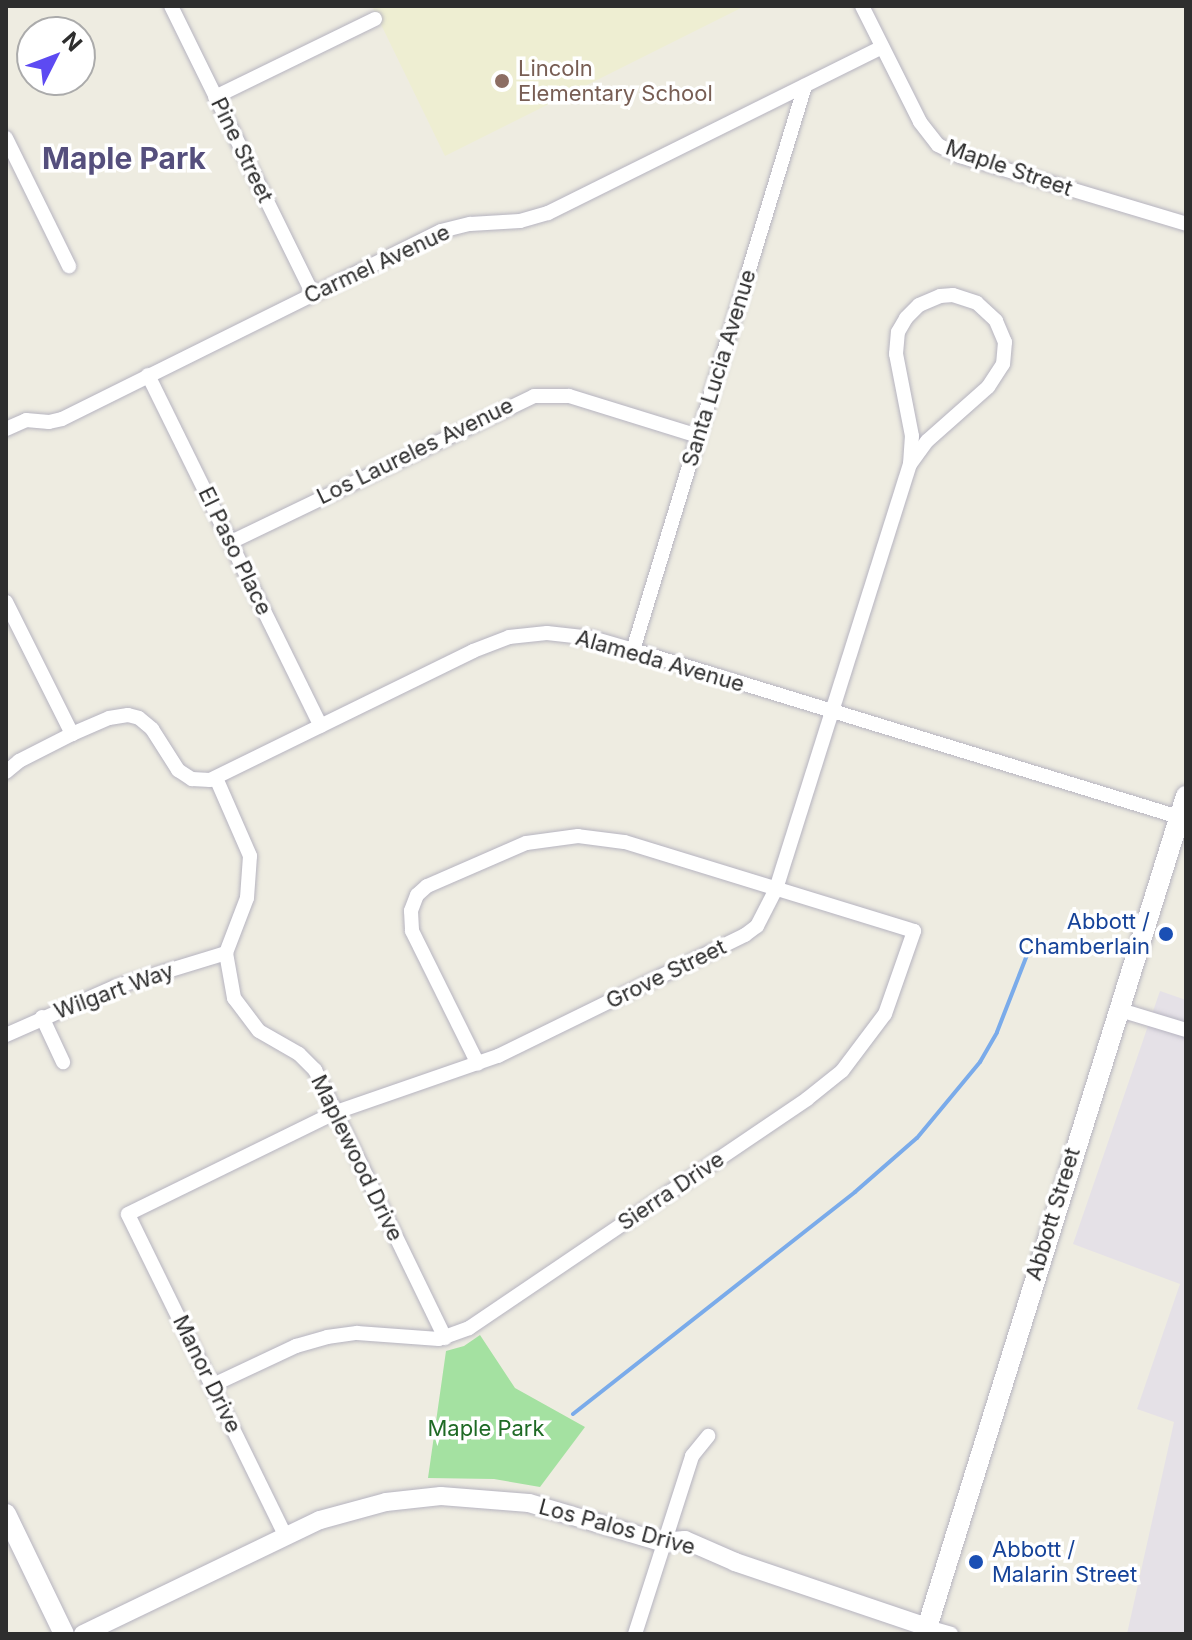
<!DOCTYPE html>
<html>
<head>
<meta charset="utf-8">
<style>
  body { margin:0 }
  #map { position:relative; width:1192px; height:1640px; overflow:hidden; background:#eeece1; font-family:Inter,sans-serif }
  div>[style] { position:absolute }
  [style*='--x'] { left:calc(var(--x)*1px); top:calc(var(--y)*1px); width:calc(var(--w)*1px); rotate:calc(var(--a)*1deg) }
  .industrial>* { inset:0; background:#e5e1e7 }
  .education>* { inset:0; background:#eeeed2 }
  .green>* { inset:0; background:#a4e1a1 }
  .stream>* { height:4px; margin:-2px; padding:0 2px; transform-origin:2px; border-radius:2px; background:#7aabea }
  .roads { filter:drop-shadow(0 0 2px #b6b4c0) drop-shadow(0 0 2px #b6b4c0) }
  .minor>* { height:14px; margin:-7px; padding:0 7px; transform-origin:7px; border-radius:7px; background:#fff }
  .tertiary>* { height:18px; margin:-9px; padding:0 9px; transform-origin:9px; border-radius:9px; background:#fff }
  .secondary>* { height:20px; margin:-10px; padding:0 10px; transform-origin:10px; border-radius:10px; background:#fff }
  .dots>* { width:22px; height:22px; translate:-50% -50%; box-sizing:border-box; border:4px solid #fff; border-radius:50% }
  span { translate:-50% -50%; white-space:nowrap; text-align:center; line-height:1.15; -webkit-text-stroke:7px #fff; paint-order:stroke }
  .education-label { font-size:22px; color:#785e54 }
  .left { translate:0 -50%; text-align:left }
  .street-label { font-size:22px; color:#2e2e2e }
  .transit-label { font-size:22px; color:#164399 }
  .right { translate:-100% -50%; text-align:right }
  .park-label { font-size:22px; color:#1f6a25 }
  .district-label { font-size:30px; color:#554f7d; font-weight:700 }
  .frame { position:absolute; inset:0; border:8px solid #2e2e2e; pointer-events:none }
  .north { position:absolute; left:16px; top:16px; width:80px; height:80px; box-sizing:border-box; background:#fff; border:2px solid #ababab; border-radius:50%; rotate:48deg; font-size:22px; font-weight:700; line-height:32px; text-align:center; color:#2e2e2e }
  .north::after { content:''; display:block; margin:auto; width:28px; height:36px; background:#5d4af2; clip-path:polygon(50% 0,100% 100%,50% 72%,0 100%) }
</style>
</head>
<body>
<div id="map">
  <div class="industrial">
    <div style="clip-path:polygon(1160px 991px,1186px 1000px,1186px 1634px,1127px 1634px,1174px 1422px,1137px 1409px,1180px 1284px,1073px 1244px)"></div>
  </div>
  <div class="education">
    <div style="clip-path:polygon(372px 6px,745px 6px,445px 156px)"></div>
  </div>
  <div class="green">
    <div style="clip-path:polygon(480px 1335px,515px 1388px,585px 1427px,540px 1487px,494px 1479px,428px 1478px,446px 1351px,464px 1346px)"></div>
  </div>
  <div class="stream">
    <div style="--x:573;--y:1414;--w:359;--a:-38.2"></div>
    <div style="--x:855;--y:1192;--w:82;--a:-41.1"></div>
    <div style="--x:917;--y:1138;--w:99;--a:-50.3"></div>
    <div style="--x:980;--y:1062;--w:34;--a:-60"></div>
    <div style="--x:997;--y:1032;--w:88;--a:-68.7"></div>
  </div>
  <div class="roads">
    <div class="minor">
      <div style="--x:171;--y:6;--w:321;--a:63.8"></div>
      <div style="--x:862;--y:6;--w:130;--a:63.4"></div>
      <div style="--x:920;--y:122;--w:29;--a:52"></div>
      <div style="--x:938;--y:145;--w:25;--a:27"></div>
      <div style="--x:960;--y:156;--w:236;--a:16.7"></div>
      <div style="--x:215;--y:97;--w:178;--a:-26"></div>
      <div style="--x:6;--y:138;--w:143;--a:63.8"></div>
      <div style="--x:953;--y:295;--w:25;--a:18"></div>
      <div style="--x:977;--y:303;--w:26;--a:43"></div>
      <div style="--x:996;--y:321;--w:23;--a:67"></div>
      <div style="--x:1005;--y:342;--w:22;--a:95"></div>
      <div style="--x:1003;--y:364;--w:27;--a:123"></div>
      <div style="--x:988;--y:387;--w:81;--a:138.5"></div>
      <div style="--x:927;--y:441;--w:29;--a:126"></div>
      <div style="--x:910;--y:464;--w:28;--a:-86"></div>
      <div style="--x:912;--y:436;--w:84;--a:-101"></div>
      <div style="--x:896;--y:354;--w:22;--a:-85"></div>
      <div style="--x:898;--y:332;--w:16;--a:-60"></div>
      <div style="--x:906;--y:318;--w:18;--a:-45"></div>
      <div style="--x:919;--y:305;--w:23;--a:-23"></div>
      <div style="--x:940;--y:296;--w:13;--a:-4"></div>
      <div style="--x:148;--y:375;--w:391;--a:63.8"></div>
      <div style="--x:6;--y:429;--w:22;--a:-24"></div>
      <div style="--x:26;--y:420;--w:23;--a:5"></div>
      <div style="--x:49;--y:422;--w:13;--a:-13"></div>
      <div style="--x:62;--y:419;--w:423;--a:-26.4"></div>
      <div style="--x:441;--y:231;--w:30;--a:-14"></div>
      <div style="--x:470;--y:224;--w:50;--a:-3.4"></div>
      <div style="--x:520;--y:221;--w:29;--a:-16"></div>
      <div style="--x:548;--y:213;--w:373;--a:-26.4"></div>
      <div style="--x:231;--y:542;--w:336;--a:-25.7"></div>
      <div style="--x:534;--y:396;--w:35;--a:0"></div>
      <div style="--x:569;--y:396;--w:135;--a:17.2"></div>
      <div style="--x:6;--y:602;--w:148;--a:63.4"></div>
      <div style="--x:633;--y:650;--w:590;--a:-73.04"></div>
      <div style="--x:6;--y:772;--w:17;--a:-40"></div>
      <div style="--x:19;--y:761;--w:59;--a:-27"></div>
      <div style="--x:72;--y:734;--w:40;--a:-23.4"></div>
      <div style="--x:109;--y:718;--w:19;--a:-9"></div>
      <div style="--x:128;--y:715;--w:11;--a:15"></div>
      <div style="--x:139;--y:718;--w:17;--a:40"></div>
      <div style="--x:152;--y:729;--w:49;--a:57.6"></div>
      <div style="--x:178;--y:770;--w:17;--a:33"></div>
      <div style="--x:192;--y:779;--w:18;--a:3"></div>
      <div style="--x:210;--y:780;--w:293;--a:-26.1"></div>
      <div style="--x:473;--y:651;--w:39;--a:-21"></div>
      <div style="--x:509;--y:637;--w:38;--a:-6"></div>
      <div style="--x:547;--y:633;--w:45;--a:6.3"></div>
      <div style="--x:592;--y:638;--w:43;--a:16.3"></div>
      <div style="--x:633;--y:650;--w:571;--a:17.01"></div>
      <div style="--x:216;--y:778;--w:85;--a:66.4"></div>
      <div style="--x:250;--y:856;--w:42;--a:94.1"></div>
      <div style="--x:247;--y:898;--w:59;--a:110.9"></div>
      <div style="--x:226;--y:953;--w:46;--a:79.9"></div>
      <div style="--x:234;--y:998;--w:41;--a:52.9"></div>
      <div style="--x:259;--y:1031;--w:46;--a:29.9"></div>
      <div style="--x:299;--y:1054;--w:23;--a:45"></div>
      <div style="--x:315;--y:1070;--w:298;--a:64.1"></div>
      <div style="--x:1117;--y:1009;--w:72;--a:16.9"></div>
      <div style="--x:42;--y:1017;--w:50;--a:65"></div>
      <div style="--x:6;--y:1035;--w:119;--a:-23.8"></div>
      <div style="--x:115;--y:987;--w:116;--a:-17"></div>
      <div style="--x:213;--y:1385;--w:92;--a:-25.2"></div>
      <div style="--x:296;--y:1346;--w:32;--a:-16"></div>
      <div style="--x:327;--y:1337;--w:30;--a:-8"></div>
      <div style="--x:357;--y:1333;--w:82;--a:4.2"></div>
      <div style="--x:439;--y:1339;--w:32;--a:-20"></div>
      <div style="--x:469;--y:1328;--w:408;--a:-34.1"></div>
      <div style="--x:807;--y:1099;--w:45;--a:-38.7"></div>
      <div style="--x:842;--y:1071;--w:71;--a:-53"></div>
      <div style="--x:885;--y:1014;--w:88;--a:-70.7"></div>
      <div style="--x:914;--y:931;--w:303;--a:-162.9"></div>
      <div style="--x:624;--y:842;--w:46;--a:-172.6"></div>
      <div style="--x:578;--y:836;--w:52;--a:172.3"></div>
      <div style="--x:526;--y:843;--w:108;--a:156.5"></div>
      <div style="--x:427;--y:886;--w:13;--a:138"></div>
      <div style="--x:417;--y:895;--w:17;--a:111"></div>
      <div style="--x:411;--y:911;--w:20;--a:87"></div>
      <div style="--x:412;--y:931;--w:148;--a:63.6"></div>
      <div style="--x:285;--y:1535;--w:357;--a:-116.1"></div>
      <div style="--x:128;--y:1214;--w:232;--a:-26.1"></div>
      <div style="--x:336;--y:1112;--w:171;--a:-19.1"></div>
      <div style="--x:498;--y:1056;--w:275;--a:-26.1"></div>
      <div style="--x:745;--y:935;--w:15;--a:-37"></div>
      <div style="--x:757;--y:926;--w:42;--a:-62.8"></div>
      <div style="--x:776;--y:889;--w:446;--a:-72.5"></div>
      <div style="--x:927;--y:1627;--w:25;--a:16"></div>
      <div style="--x:635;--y:1634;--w:187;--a:-72.2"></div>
      <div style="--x:692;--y:1456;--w:26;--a:-51"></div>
    </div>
    <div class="tertiary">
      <div style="--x:83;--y:1634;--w:263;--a:-25.7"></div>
      <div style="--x:320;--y:1520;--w:68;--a:-15.3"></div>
      <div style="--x:386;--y:1502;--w:55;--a:-6.2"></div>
      <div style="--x:441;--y:1496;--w:88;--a:4.5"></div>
      <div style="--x:529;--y:1503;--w:138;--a:16.5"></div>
      <div style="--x:661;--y:1542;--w:24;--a:-5"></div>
      <div style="--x:685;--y:1540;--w:55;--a:23.7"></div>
      <div style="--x:735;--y:1562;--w:203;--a:18.7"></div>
    </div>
    <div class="secondary">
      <div style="--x:6;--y:1514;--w:133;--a:64.2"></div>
      <div style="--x:925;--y:1634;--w:878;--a:-72.7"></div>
    </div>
  </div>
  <div class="dots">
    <div style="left:502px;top:81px;background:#8d6e63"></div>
    <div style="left:1166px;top:934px;background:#1a4fb4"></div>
    <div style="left:976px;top:1562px;background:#1a4fb4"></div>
  </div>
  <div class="education-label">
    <span class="left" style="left:518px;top:81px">Lincoln<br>Elementary School</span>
  </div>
  <div class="street-label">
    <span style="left:242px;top:150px;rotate:64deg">Pine Street</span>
    <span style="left:1009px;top:168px;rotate:19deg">Maple Street</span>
    <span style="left:377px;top:264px;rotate:-25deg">Carmel Avenue</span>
    <span style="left:719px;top:368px;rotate:-73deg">Santa Lucia Avenue</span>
    <span style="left:415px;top:451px;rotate:-26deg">Los Laureles Avenue</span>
    <span style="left:235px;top:551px;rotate:64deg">El Paso Place</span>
    <span style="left:660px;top:661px;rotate:16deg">Alameda Avenue</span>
    <span style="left:666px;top:974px;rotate:-26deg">Grove Street</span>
    <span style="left:114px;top:991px;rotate:-20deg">Wilgart Way</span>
    <span style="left:357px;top:1158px;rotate:64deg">Maplewood Drive</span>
    <span style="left:671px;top:1191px;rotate:-34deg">Sierra Drive</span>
    <span style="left:1053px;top:1214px;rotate:-73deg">Abbott Street</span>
    <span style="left:207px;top:1374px;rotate:64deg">Manor Drive</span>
    <span style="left:617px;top:1527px;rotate:15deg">Los Palos Drive</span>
  </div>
  <div class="transit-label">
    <span class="right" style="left:1150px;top:934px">Abbott /<br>Chamberlain</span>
    <span class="left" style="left:992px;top:1562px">Abbott /<br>Malarin Street</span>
  </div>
  <div class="park-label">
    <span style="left:486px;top:1429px">Maple Park</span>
  </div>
  <div class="district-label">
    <span style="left:124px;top:158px">Maple Park</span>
  </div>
  <div class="frame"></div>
  <div class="north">N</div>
</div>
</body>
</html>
